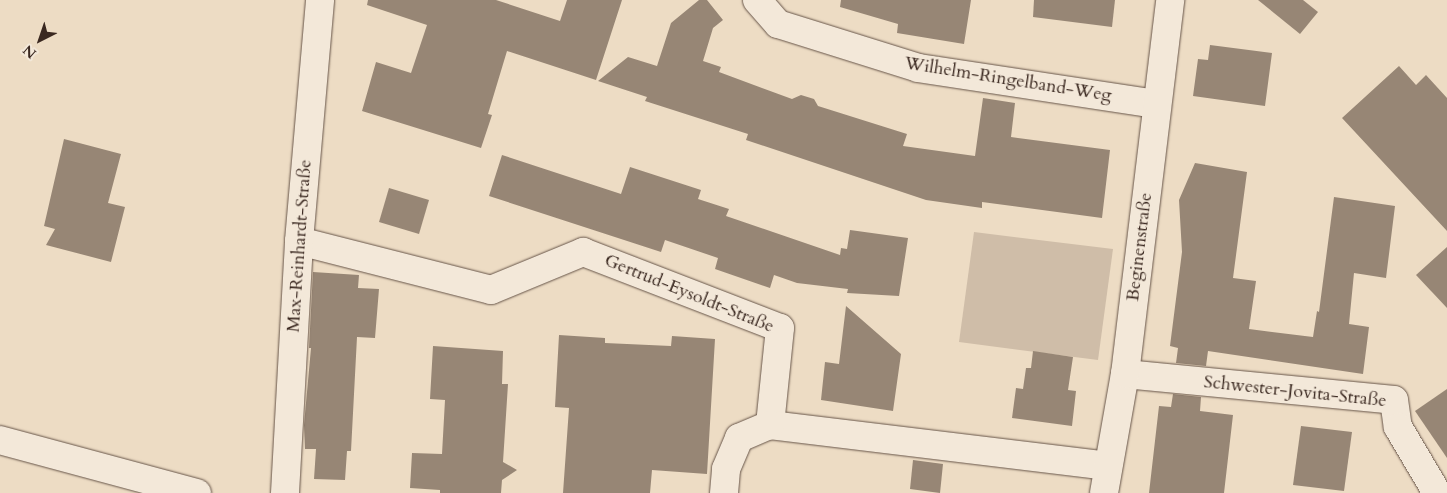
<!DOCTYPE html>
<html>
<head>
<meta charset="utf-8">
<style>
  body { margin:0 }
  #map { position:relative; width:1447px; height:493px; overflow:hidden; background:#eddcc4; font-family:Cardo,serif }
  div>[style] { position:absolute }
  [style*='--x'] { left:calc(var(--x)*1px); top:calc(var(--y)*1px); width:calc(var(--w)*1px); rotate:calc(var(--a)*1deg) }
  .green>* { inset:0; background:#cfbda8 }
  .building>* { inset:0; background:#978675 }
  .roads { filter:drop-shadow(0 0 1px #675549) drop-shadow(0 0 1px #675549) }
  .minor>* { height:28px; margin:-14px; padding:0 14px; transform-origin:14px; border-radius:14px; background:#f3e8d9 }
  span { translate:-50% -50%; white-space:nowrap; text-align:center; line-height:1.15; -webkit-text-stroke:4px #f3e8d9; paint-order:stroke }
  .street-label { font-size:18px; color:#3a2820 }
  .north { position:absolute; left:15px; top:15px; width:50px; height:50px; -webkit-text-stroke:4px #f3e8d9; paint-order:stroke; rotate:221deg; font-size:14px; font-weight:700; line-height:20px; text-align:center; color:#3a2820 }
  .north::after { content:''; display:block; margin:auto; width:18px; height:22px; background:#3a2820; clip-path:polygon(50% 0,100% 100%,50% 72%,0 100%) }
</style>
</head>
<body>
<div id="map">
  <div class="green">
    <div style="clip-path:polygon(974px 232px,1113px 249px,1098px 360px,959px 342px)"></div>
  </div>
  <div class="building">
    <div style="clip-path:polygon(368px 0,496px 0,560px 21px,567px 0,622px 0,596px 80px,507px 51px,488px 114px,492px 115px,481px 148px,362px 111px,376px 62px,411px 73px,427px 25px,367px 5px)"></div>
    <div style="clip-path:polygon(699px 0,707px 0,723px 20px,713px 28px,703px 61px,721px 67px,719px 72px,792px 99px,801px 95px,814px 99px,818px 106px,907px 134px,903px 146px,975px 156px,983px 98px,1015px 103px,1011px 137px,1110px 150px,1102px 218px,982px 202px,982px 208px,926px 200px,746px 140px,748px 134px,645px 101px,647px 97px,598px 81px,628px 57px,657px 66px,671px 23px)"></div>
    <div style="clip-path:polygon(841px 0,971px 0,964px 44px,897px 33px,898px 24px,840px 7px)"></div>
    <div style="clip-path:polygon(1034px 0,1115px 0,1112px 27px,1033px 17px)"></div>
    <div style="clip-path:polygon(1258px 0,1303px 0,1318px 12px,1300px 34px)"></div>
    <div style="clip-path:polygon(1210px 45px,1272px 53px,1265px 106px,1193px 96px,1198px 59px,1208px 60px)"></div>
    <div style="clip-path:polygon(1399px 66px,1416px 85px,1426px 75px,1447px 98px,1447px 231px,1342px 118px)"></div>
    <div style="clip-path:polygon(64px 139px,121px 154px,108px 203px,125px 207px,111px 262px,46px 245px,55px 229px,44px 226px)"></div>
    <div style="clip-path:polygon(502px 155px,621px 194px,630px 167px,701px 190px,698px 199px,729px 209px,726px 216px,840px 255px,841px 248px,847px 249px,850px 230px,908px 238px,899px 296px,847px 293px,848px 289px,797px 283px,774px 275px,770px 288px,715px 269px,718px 258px,665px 240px,661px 252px,489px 196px)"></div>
    <div style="clip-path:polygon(1195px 163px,1247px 172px,1233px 278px,1256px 281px,1249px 329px,1313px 337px,1317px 311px,1319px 312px,1334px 197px,1395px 206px,1386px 278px,1354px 273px,1349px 324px,1369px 327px,1363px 374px,1208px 351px,1206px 366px,1176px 363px,1178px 348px,1170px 346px,1182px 252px,1179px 200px)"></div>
    <div style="clip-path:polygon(389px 188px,429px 200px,419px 234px,379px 222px)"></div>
    <div style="clip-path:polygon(1447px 247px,1447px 308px,1416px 275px)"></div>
    <div style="clip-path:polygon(313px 272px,359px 275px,358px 288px,379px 289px,375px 338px,357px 337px,351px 451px,347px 451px,345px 480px,314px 479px,316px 449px,305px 449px,304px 425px,311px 348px,309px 348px)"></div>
    <div style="clip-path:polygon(846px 306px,901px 354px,893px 411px,821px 400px,825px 362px,839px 364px)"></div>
    <div style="clip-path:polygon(559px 335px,605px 338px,605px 343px,671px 346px,672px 336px,715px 339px,707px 474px,652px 470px,650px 493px,563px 493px,569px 408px,555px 407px)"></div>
    <div style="clip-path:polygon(433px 346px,503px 351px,502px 384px,508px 384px,503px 462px,517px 470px,502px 480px,501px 493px,440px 493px,440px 490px,410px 488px,412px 453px,442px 454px,445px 400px,430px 399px)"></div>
    <div style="clip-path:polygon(1033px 351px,1073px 357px,1068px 390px,1076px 391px,1072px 426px,1012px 418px,1016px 388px,1023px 389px,1026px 368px,1031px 368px)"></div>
    <div style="clip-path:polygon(1447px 389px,1447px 458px,1415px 411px)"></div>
    <div style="clip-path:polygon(1173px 394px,1201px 397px,1200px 411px,1233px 415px,1224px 493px,1149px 493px,1159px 406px,1171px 407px)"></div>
    <div style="clip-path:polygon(1301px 426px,1352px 432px,1344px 491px,1293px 485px)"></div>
    <div style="clip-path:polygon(913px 460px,943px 464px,940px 493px,910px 489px)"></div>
  </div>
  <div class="roads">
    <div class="minor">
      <div style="--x:757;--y:0;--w:32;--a:49"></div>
      <div style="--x:778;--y:24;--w:147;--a:17.4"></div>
      <div style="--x:918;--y:68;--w:241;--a:8.6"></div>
      <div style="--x:299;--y:241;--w:198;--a:14.3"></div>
      <div style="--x:491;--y:290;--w:100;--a:-22.4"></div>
      <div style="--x:583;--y:252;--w:211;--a:21.1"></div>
      <div style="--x:780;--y:328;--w:98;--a:95.9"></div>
      <div style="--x:770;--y:425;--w:339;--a:6.9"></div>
      <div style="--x:1125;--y:374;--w:270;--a:5.5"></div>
      <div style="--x:1394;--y:400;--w:27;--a:82"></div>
      <div style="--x:1398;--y:427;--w:77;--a:59.4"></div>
      <div style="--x:0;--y:440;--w:204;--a:15.1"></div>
      <div style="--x:285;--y:493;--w:252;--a:-86.8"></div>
      <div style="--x:299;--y:241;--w:242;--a:-85"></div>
      <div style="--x:724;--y:493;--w:24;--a:-85"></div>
      <div style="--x:726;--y:469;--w:34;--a:-67"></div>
      <div style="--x:739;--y:438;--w:34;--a:-23"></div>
      <div style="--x:1104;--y:493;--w:121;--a:-80"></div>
      <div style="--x:1125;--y:374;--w:377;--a:-83.1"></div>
    </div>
  </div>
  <div class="street-label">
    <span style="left:1008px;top:80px;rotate:9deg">Wilhelm-Ringelband-Weg</span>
    <span style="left:300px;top:246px;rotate:-86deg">Max-Reinhardt-Straße</span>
    <span style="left:1140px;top:247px;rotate:-83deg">Beginenstraße</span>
    <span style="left:689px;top:294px;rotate:22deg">Gertrud-Eysoldt-Straße</span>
    <span style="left:1295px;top:392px;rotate:6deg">Schwester-Jovita-Straße</span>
  </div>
  <div class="north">N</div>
</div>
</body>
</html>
